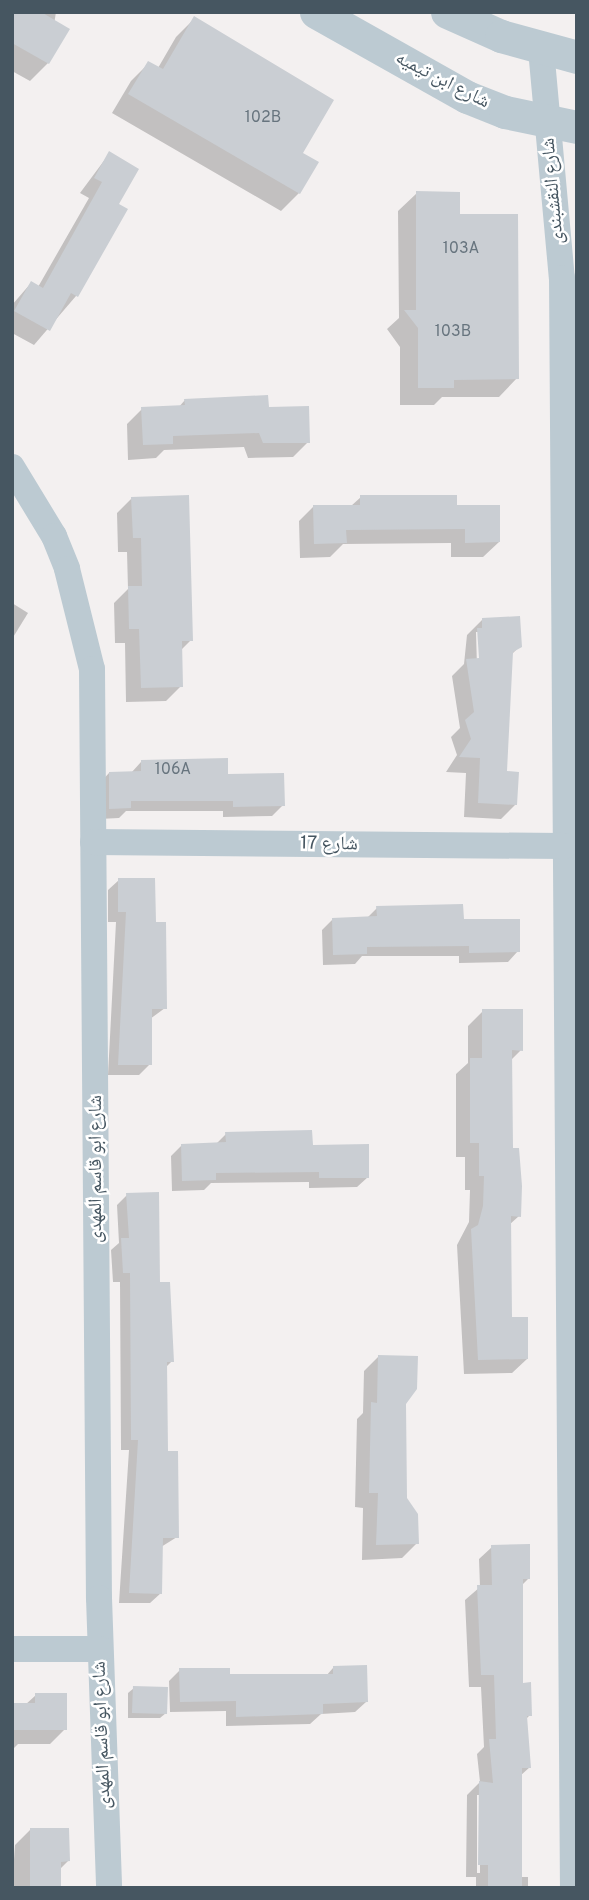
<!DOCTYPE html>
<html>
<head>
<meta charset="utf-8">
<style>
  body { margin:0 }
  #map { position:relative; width:589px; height:1900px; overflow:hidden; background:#f3f0f0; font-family:Overpass,"Noto Naskh Arabic",sans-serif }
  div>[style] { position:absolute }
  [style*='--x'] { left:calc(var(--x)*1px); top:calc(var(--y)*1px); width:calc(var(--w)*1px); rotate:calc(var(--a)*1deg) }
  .shadow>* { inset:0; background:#0003 }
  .building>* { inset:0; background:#caced3 }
  .minor>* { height:26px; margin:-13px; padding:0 13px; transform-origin:13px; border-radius:13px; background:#bccad2 }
  .tertiary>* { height:33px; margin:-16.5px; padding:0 16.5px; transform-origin:16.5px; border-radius:16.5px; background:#bccad2 }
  span { translate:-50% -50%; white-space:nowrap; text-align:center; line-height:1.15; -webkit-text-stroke:5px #fff; paint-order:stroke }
  .number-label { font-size:16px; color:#67747e }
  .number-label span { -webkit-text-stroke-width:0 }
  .street-label { font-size:19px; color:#465661 }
  .frame { position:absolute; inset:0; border:14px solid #465661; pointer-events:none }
</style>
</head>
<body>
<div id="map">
  <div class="shadow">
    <div style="clip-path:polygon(12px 12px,56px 12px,48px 63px,30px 81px,12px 71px)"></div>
    <div style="clip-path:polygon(194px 19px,301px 153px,299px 193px,281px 211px,112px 113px,131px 81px,149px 63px,158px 68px,176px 37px)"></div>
    <div style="clip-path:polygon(109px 154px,117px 205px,125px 209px,76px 296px,34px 345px,12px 333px,12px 305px,31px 283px,38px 287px,89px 198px,80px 193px)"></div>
    <div style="clip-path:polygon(417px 193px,458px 216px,517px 378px,499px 397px,442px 397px,434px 405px,400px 405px,400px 347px,387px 329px,399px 318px,398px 211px)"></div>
    <div style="clip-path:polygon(185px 400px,267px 408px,308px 442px,293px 457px,248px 458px,244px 447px,164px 450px,156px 458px,128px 460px,127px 424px,142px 409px,178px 408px)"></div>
    <div style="clip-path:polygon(361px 497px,455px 507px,499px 542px,483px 557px,451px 557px,451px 543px,343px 544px,330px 557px,300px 558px,299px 521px,314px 506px,351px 506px)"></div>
    <div style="clip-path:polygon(132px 498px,191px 640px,180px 651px,181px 686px,166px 701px,126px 702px,125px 643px,115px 643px,114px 603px,128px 589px,127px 552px,118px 552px,117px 513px)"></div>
    <div style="clip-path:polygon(12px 603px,28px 613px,12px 639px)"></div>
    <div style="clip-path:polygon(evenodd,482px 620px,520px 646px,511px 655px,505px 773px,516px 804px,501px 819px,464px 817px,466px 773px,446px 772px,457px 755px,451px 737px,460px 728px,452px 676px,464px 664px,467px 635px,482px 620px,476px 632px,479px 632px,481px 667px,477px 667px,476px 632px)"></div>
    <div style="clip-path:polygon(141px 762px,226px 775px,283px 805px,272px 816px,223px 817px,223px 811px,126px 811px,119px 818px,99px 819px,99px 784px,109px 773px,131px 773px)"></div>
    <div style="clip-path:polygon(119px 880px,165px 1008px,150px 1019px,150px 1064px,139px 1075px,108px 1075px,116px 922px,108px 922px,108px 890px)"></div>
    <div style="clip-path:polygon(377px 908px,518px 951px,508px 962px,459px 963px,459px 956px,362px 956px,355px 964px,323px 965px,322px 930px,333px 919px,367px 918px)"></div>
    <div style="clip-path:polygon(483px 1011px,521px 1050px,511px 1060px,511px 1150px,519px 1216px,509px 1225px,510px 1319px,527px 1359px,512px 1373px,464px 1374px,457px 1245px,469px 1222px,470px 1190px,465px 1190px,465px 1157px,456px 1157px,456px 1074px,468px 1063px,468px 1026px)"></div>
    <div style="clip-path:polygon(226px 1134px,311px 1147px,368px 1177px,357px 1187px,309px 1188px,309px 1182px,211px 1183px,204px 1190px,172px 1191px,171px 1156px,182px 1145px,216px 1144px)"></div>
    <div style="clip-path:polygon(127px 1195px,158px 1284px,172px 1361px,166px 1367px,166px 1453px,177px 1537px,161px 1547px,161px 1593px,150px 1603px,119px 1603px,129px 1450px,121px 1450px,120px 1282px,113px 1282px,111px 1250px,119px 1243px,117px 1205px)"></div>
    <div style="clip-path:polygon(379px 1356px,404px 1404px,406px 1499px,417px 1543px,402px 1558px,362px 1560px,363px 1508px,355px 1507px,357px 1419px,363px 1413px,364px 1371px)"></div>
    <div style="clip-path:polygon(evenodd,492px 1547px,528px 1579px,521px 1586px,521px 1685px,530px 1715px,526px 1719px,530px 1767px,520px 1776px,520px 1877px,528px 1877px,528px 1888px,476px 1888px,476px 1877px,466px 1877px,467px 1795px,480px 1782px,477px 1754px,484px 1747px,481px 1687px,469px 1687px,465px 1600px,480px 1587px,479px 1559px,492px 1547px,477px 1795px,480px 1795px,480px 1873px,477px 1873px,477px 1795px)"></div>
    <div style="clip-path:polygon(333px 1668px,366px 1702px,355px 1712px,321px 1714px,310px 1724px,226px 1726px,226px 1711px,170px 1712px,169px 1681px,180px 1670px,229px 1676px,326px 1676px)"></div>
    <div style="clip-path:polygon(134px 1688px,166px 1713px,160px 1718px,128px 1718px,128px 1693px)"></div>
    <div style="clip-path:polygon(36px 1695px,65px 1729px,50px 1744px,18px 1744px,12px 1750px,12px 1705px,25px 1705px)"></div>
    <div style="clip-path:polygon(30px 1830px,68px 1861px,59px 1870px,59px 1888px,12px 1888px,15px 1845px)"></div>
  </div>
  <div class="building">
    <div style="clip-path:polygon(12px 12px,41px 12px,70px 29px,49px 64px,12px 43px)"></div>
    <div style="clip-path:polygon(194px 16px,334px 100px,303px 153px,319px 162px,300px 194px,128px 94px,148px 61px,163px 69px)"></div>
    <div style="clip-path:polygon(109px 151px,139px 169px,119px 204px,128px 209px,78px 297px,71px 293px,50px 331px,14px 311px,31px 281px,43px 288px,102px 182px,94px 178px)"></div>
    <div style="clip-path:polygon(416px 191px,460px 192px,460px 214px,518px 214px,519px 379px,454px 380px,454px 388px,418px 388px,418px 328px,404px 310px,416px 310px)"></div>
    <div style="clip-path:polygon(268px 395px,269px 407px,309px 406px,310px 443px,263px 443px,259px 433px,173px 436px,173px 444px,143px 445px,141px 407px,185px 405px,184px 399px)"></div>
    <div style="clip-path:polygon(189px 495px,193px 641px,182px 641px,183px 687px,141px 688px,139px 629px,129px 629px,128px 586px,142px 586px,141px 538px,133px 538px,131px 497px)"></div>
    <div style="clip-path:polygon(360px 495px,457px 495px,457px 505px,500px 505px,500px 542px,465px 543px,465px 529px,346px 530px,347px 543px,314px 544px,313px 505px,360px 505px)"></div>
    <div style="clip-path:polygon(520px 616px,522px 647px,513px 652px,507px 771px,519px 772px,517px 805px,478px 803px,480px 758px,459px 757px,471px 739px,465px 720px,474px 712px,466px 659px,479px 658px,477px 628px,482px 628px,482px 618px)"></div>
    <div style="clip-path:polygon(228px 758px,228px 774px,284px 773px,285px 806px,233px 807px,233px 801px,131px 801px,131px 808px,109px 809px,109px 772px,141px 771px,141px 760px)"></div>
    <div style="clip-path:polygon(118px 878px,155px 878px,156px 922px,166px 922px,167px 1009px,152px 1009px,152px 1065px,118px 1065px,126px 912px,118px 912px)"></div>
    <div style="clip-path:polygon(463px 904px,464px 919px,520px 919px,520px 952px,469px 953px,469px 946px,367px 947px,367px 954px,333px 955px,332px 918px,377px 916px,376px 906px)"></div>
    <div style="clip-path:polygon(482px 1009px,523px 1009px,523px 1051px,512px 1050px,513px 1148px,519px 1148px,522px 1186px,521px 1217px,511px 1216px,512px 1317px,528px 1317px,528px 1359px,478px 1360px,471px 1229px,478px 1225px,483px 1206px,484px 1176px,479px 1176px,479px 1143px,470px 1143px,470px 1058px,482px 1058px)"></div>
    <div style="clip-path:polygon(312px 1130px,313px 1145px,369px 1144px,369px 1178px,319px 1178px,319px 1172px,216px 1173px,216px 1180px,182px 1181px,181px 1144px,226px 1142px,225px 1132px)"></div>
    <div style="clip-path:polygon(159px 1192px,160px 1282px,170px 1282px,174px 1362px,167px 1362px,168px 1451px,178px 1451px,179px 1538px,163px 1538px,162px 1594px,129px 1593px,138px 1440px,131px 1440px,130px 1273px,123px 1273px,121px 1238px,129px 1238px,126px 1193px)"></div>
    <div style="clip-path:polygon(378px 1355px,418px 1356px,417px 1389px,406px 1404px,407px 1498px,418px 1514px,419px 1544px,376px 1545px,378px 1493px,369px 1493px,371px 1402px,377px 1403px)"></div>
    <div style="clip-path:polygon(530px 1544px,530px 1579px,523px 1579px,523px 1683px,531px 1682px,532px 1716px,527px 1716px,531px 1768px,522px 1768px,522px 1888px,488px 1888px,488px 1865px,478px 1865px,479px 1781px,493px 1783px,489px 1739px,496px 1739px,494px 1675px,481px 1675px,477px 1585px,492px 1585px,491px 1545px)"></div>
    <div style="clip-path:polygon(367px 1665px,368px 1702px,323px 1704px,323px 1714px,236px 1717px,236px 1701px,180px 1702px,179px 1668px,230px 1668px,230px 1674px,333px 1674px,333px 1666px)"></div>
    <div style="clip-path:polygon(133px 1686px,168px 1687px,167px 1714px,132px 1713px)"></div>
    <div style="clip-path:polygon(35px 1693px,67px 1693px,67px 1730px,12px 1730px,12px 1703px,35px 1703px)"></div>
    <div style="clip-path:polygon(30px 1828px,69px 1828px,70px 1861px,61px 1862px,61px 1888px,30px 1888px)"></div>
  </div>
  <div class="minor">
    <div style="--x:541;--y:49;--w:230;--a:84.8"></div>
    <div style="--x:562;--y:278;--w:1610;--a:89.61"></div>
    <div style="--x:12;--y:467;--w:81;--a:58.7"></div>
    <div style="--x:54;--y:536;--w:35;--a:68"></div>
    <div style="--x:67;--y:569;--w:103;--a:76"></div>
    <div style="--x:92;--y:669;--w:929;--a:89.57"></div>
    <div style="--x:99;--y:1598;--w:290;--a:88"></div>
    <div style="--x:93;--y:842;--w:471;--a:0.5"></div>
    <div style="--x:12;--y:1649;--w:88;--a:0"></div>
  </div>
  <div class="tertiary">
    <div style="--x:316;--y:12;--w:173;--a:29.4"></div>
    <div style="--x:467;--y:97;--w:41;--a:21.5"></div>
    <div style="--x:505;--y:112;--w:74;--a:11.8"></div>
    <div style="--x:447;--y:12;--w:59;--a:24"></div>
    <div style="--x:501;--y:36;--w:79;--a:15.4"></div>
  </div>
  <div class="number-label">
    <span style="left:263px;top:118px">102B</span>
    <span style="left:461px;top:249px">103A</span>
    <span style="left:453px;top:332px">103B</span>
    <span style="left:173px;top:770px">106A</span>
  </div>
  <div class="street-label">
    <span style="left:442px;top:81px;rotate:27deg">شارع ابن تيميه</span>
    <span style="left:554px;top:191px;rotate:-95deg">شارع النقشبندى</span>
    <span style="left:329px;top:845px;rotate:1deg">شارع 17</span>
    <span style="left:97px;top:1169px;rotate:-90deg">شارع ابو قاسم المهدى</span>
    <span style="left:103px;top:1735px;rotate:-92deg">شارع ابو قاسم المهدى</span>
  </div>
  <div class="frame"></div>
</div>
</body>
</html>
